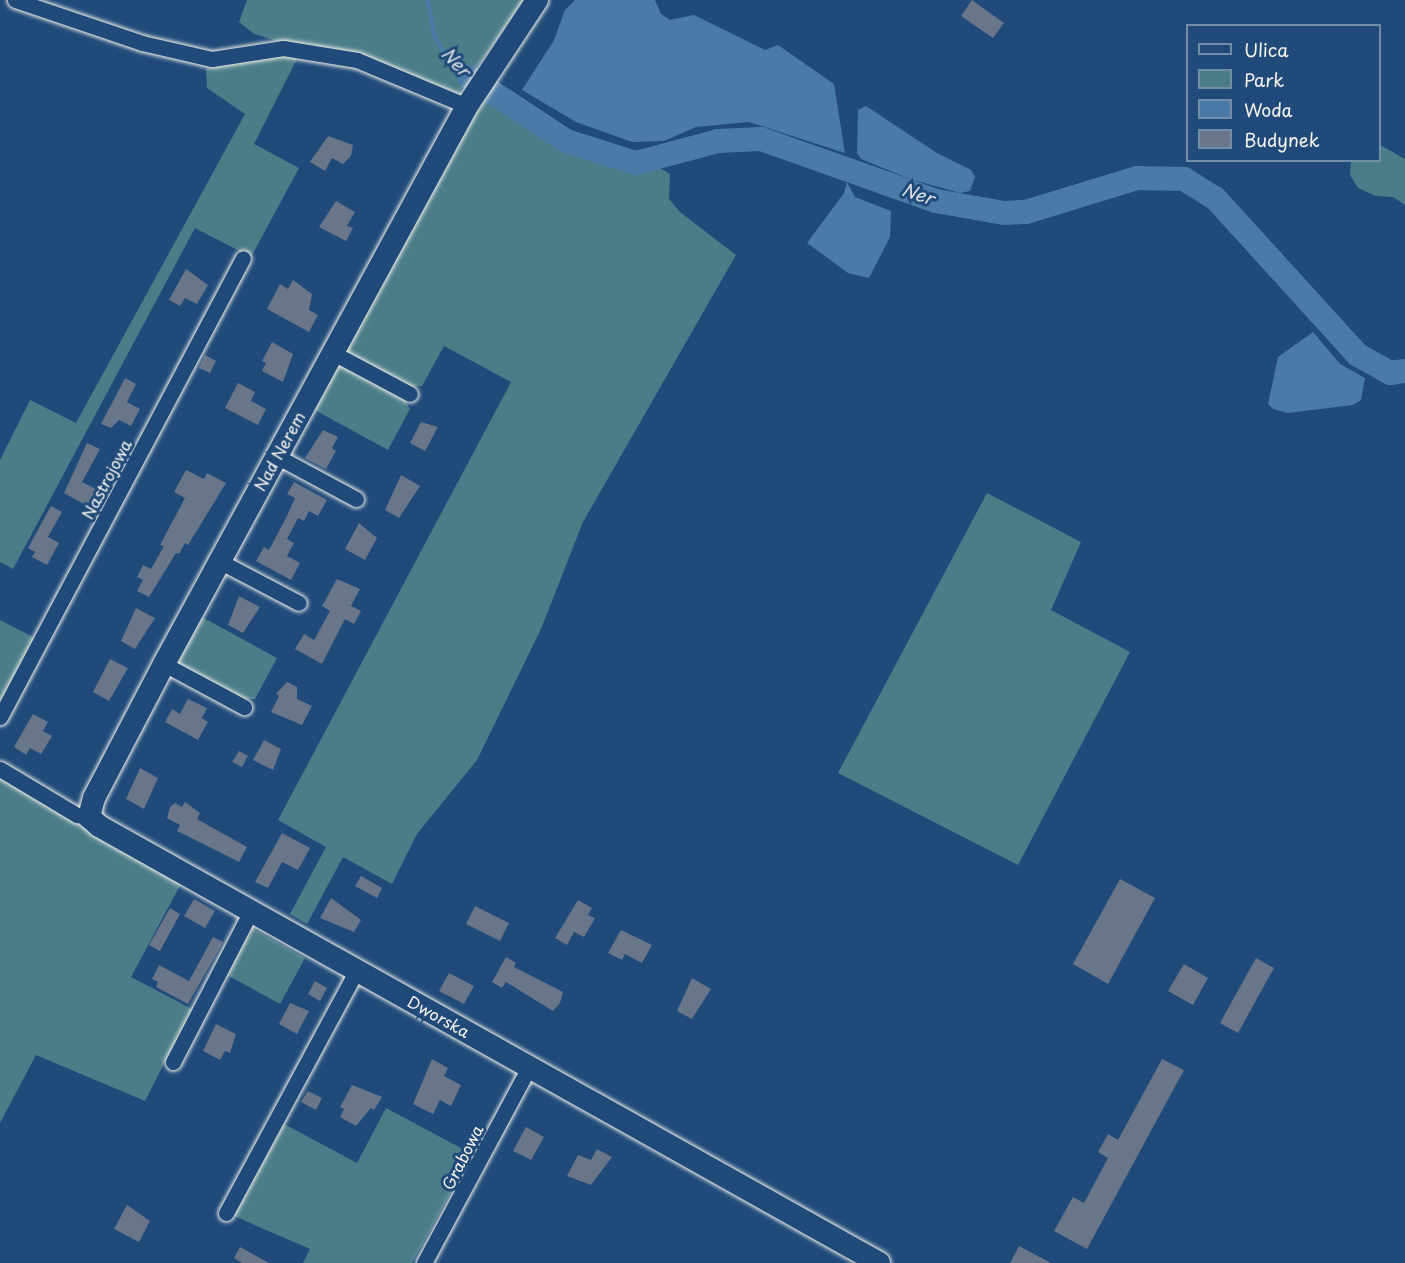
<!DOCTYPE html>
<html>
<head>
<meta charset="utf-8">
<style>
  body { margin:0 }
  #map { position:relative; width:1405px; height:1263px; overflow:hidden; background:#1f4a7a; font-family:"Playpen Sans",sans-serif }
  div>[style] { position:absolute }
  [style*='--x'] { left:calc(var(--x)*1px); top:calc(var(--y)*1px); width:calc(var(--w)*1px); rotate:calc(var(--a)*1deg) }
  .green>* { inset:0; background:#4b7d89 }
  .water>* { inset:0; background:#4a7ba8 }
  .stream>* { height:4px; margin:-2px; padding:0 2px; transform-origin:2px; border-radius:2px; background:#4a7ba8 }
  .river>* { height:24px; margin:-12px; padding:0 12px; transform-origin:12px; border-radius:12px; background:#4a7ba8 }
  .building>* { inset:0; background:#697588 }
  .roads { filter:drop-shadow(0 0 2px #f4f1e8) drop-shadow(0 0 2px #f4f1e8) }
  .street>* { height:15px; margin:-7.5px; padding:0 7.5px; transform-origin:7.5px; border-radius:7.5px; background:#1f4a7a }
  .secondary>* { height:22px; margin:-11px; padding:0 11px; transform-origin:11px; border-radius:11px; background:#1f4a7a }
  span { translate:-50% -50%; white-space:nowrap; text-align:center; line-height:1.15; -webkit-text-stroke:6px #1f4a7a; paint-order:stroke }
  .street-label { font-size:16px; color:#f4f1e8 }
  .water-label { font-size:18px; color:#dadfde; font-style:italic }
  .legend { position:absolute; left:1186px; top:24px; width:195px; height:138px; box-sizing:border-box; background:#1f4a7a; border:2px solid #748da6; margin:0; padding:8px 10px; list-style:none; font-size:18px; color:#f4f1e8 }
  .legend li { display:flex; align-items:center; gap:12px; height:30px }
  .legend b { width:30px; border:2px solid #748da6 }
</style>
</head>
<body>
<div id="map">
  <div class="green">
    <div style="clip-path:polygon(247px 0,524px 0,457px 95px,254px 34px,239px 22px)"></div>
    <div style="clip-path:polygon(276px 53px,298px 57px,254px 144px,299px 168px,251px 257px,195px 228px,13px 569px,0 562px,0 460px,30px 400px,76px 423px,245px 114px,207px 88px,206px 69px,222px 61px)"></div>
    <div style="clip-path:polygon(486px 93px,565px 147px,660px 168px,670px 174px,669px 199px,680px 212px,736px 255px,583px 522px,541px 629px,477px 760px,417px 834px,392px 884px,343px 857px,307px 924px,290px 914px,326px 847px,278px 820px,511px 382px,444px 346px,422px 386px,408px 387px,344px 352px)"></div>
    <div style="clip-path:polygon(1380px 145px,1405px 159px,1405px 205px,1393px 197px,1376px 196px,1358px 188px,1350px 175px,1351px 161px,1380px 160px)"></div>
    <div style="clip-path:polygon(338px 363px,404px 399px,410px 409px,388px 450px,313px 409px)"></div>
    <div style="clip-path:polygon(987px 493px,1081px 542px,1051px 610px,1130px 652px,1018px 865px,838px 773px)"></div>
    <div style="clip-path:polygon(200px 616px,277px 658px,255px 699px,241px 699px,175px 663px)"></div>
    <div style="clip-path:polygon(0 620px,35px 638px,0 704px)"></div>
    <div style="clip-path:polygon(0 779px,183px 880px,131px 977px,192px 1009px,145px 1101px,36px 1055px,0 1123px)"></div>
    <div style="clip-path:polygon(252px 928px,305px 958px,280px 1004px,227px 975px)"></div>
    <div style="clip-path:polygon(386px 1108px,472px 1154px,412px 1263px,303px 1263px,310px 1249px,234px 1216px,284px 1124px,357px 1163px)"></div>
  </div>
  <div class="water">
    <div style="clip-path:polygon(575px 0,655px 0,661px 14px,670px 20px,694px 15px,765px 50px,778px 45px,834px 84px,845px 153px,749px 122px,696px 127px,664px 141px,632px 142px,576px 122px,522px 90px,554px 40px,565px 10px)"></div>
    <div style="clip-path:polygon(866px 106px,937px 153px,971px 170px,975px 177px,970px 191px,960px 193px,910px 179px,861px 159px,857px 153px,858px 110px)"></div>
    <div style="clip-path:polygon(847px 182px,855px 197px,891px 211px,890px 237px,869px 278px,848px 273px,807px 243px,844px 193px)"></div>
    <div style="clip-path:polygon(1313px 332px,1340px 364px,1365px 378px,1361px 400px,1353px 405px,1288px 413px,1273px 409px,1268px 404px,1278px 357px)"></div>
  </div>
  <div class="stream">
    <div style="--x:428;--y:0;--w:36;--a:80"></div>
    <div style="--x:434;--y:35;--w:24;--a:60"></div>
    <div style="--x:446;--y:56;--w:31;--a:42"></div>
  </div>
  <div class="river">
    <div style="--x:469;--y:77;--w:116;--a:33.4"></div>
    <div style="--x:566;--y:141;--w:73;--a:17.4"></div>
    <div style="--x:636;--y:163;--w:85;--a:-15"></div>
    <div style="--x:718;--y:141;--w:43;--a:-2.7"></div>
    <div style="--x:761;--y:139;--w:186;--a:19.5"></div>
    <div style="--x:936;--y:201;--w:69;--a:10"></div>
    <div style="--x:1004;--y:213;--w:22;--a:-3"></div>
    <div style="--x:1026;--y:212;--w:116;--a:-17"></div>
    <div style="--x:1137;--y:178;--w:47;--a:1.2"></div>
    <div style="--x:1184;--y:179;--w:36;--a:32"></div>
    <div style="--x:1215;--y:198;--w:212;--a:47.7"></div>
    <div style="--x:1358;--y:355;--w:37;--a:29"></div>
    <div style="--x:1390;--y:373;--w:15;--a:-8"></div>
  </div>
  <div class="building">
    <div style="clip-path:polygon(972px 0,1004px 23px,993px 38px,961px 16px)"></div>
    <div style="clip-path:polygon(328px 136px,353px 145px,351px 156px,343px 164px,332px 158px,325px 171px,310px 162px)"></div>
    <div style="clip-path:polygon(336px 201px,355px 212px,347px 226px,353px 228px,346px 241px,319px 227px)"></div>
    <div style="clip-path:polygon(186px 269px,208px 285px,197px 304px,185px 298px,180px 306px,169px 300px)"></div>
    <div style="clip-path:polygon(293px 280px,312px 294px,309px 310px,318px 315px,309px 332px,267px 309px,280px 284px,288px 289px)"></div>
    <div style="clip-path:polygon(272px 342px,293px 354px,283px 382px,262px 371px,266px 363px,262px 361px)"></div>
    <div style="clip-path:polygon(205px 355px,216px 361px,210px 373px,199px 368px)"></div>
    <div style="clip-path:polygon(125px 378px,136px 384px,127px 402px,140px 409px,131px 426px,119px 420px,111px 428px,101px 424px)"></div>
    <div style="clip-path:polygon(238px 383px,255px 392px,251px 401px,266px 409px,258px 425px,225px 408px)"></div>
    <div style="clip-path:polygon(421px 422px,438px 427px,425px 451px,410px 443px)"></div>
    <div style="clip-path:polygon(323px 430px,338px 437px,332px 448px,336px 451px,326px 469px,305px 458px)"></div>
    <div style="clip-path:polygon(87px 443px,100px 449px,82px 482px,100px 491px,91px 508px,64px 493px)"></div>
    <div style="clip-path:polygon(186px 470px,204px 479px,207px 473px,226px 483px,188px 545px,185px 543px,179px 554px,176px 553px,149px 597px,137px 591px,143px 580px,137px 577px,143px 565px,151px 569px,164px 546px,160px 545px,185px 498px,174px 492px)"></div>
    <div style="clip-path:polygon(401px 475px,420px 486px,399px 518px,385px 510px)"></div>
    <div style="clip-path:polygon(294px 482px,327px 500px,318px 516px,309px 511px,304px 521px,298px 518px,287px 539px,294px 543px,287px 556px,300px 563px,291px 580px,256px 561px,264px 547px,269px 550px,286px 518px,295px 498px,287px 494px)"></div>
    <div style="clip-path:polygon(51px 506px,62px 512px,48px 537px,59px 543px,47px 565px,32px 557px,35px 552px,28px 548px)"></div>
    <div style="clip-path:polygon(359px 523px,377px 538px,365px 560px,345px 549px)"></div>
    <div style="clip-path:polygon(337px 579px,360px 589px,351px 606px,361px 611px,354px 624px,345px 619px,322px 664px,295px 649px,304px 634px,314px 640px,330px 611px,322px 606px)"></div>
    <div style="clip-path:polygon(239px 596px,260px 607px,243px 633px,228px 625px)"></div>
    <div style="clip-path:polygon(136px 608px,155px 618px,135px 649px,121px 641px)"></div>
    <div style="clip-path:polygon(110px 659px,128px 668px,109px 701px,93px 692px)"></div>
    <div style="clip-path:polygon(287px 682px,297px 687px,297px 699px,312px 706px,302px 725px,271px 712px,279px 696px,276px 694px)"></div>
    <div style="clip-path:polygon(188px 699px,207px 708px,202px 718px,208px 722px,198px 740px,165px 722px,172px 709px,180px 714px)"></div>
    <div style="clip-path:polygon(33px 714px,48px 722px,43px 731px,52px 736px,41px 754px,30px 748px,26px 755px,14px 747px)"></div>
    <div style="clip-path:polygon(264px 740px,281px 749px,273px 770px,253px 760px)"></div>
    <div style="clip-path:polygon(239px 751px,248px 756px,242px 767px,232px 762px)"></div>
    <div style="clip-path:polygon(140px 768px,158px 778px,144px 809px,126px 799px)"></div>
    <div style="clip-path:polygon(185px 802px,200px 813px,197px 819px,247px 847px,239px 862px,177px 831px,180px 825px,167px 818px,170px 807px,175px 803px,182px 807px)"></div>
    <div style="clip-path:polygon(282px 833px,310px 848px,298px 870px,282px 862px,268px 888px,255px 882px)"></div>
    <div style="clip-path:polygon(361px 876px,382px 888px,377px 898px,355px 886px)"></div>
    <div style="clip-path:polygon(1120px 879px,1155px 898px,1108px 984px,1073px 964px)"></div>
    <div style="clip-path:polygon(331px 898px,361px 920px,354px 932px,320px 918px)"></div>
    <div style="clip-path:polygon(194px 899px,215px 911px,205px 928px,184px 916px)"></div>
    <div style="clip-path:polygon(578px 900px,592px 908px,588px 915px,595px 918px,584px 937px,574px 932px,567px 945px,555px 938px)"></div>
    <div style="clip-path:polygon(475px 906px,509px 923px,500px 941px,466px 924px)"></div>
    <div style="clip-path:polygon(170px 908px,180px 914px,160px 951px,149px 945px)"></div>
    <div style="clip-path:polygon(621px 930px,652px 945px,642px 963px,625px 954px,622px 960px,608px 953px)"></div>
    <div style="clip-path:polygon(213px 937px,223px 942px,188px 1004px,156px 987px,158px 982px,152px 979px,159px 965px,189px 981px)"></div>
    <div style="clip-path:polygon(506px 957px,516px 963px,514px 967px,563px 992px,560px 1003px,553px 1011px,506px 982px,502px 988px,492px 982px)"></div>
    <div style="clip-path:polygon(1256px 958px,1274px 968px,1238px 1033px,1220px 1023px)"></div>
    <div style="clip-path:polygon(1184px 964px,1208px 978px,1193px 1005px,1168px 991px)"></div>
    <div style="clip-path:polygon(449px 973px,474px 986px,464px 1004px,439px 991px)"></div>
    <div style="clip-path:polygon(692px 978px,711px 989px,692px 1019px,677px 1011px)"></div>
    <div style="clip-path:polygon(315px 981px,327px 988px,320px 1001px,308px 994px)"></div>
    <div style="clip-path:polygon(290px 1003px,309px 1011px,297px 1034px,279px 1024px)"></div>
    <div style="clip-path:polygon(216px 1024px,236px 1034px,230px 1053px,225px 1051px,220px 1060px,203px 1051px)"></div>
    <div style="clip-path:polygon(432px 1059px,448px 1068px,444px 1076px,461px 1085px,451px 1106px,440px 1100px,433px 1114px,413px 1104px)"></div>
    <div style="clip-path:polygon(1162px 1059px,1184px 1070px,1087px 1249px,1054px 1231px,1073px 1197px,1084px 1203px,1108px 1158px,1098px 1152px,1108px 1134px,1118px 1140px)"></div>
    <div style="clip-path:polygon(352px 1085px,382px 1097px,374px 1110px,371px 1108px,356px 1126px,340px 1117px,344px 1109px,340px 1107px)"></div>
    <div style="clip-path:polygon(308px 1091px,322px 1098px,316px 1110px,301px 1102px)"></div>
    <div style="clip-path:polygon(526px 1127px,544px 1137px,531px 1160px,513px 1151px)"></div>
    <div style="clip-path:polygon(597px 1149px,612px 1157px,591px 1185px,567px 1176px,578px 1155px,591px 1160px)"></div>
    <div style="clip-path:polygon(127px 1205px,150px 1221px,139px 1242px,114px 1229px)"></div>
    <div style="clip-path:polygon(1019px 1246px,1051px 1263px,1010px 1263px)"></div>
    <div style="clip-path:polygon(240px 1247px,269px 1263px,242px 1263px,234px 1258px)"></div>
  </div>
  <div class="roads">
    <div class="street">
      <div style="--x:15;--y:0;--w:134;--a:18.7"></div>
      <div style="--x:142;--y:43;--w:72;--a:12.9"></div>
      <div style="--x:212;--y:59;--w:72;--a:-8.8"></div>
      <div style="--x:283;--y:48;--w:75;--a:9.2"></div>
      <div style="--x:357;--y:60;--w:119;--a:22.7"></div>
      <div style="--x:333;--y:353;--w:87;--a:28"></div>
      <div style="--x:276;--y:456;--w:91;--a:28.3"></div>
      <div style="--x:219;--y:561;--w:90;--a:27.7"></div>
      <div style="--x:164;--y:664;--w:91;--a:28.3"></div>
      <div style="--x:0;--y:717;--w:519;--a:-62.1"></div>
      <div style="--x:0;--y:769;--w:90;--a:30.9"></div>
      <div style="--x:77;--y:815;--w:12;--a:9"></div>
      <div style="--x:173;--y:1062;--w:170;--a:-62.7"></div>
      <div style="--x:226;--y:1213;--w:276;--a:-61.7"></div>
      <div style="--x:424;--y:1263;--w:222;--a:-61.8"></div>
    </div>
    <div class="secondary">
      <div style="--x:537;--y:0;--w:127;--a:123.4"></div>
      <div style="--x:467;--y:106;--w:635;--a:118.5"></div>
      <div style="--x:164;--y:664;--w:151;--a:117.6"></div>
      <div style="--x:94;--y:798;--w:20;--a:105"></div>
      <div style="--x:89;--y:817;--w:13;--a:42"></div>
      <div style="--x:99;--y:826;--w:894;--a:29.26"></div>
    </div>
  </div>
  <div class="street-label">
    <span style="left:279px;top:451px;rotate:-61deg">Nad Nerem</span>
    <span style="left:106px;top:479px;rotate:-62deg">Nastrojowa</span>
    <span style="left:439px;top:1016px;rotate:29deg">Dworska</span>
    <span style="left:462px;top:1157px;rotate:-63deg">Grabowa</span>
  </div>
  <div class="water-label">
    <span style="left:456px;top:62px;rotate:46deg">Ner</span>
    <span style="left:918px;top:194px;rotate:19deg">Ner</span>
  </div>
  <ul class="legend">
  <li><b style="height:8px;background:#1f4a7a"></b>Ulica</li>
  <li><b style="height:16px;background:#4b7d89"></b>Park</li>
  <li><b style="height:16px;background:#4a7ba8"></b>Woda</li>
  <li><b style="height:16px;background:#697588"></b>Budynek</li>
  </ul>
</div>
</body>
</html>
